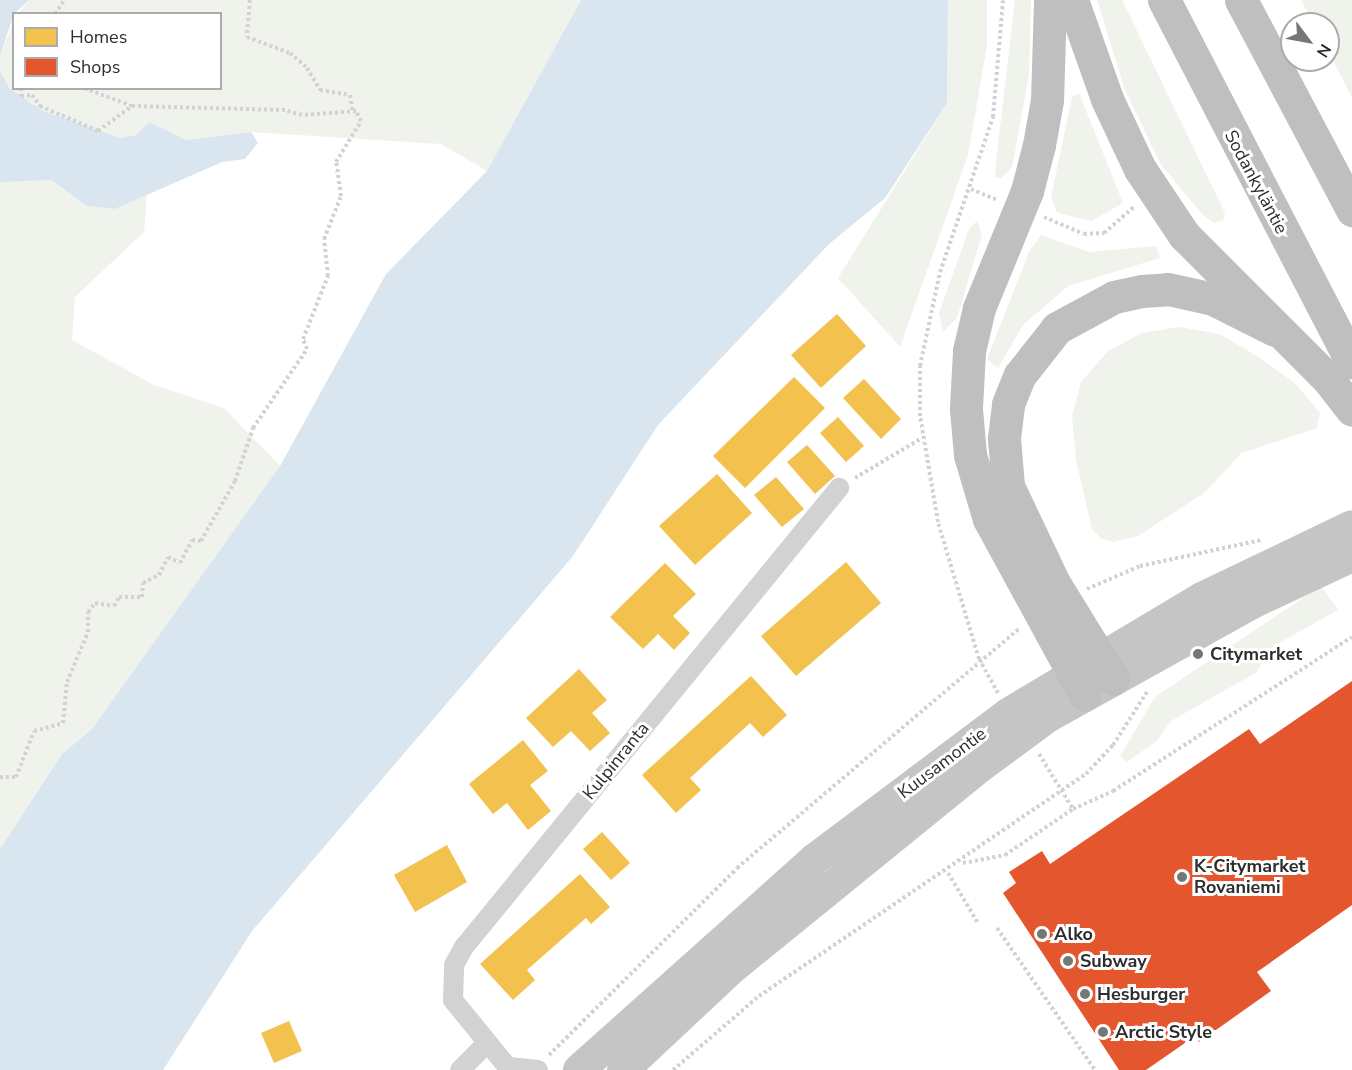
<!DOCTYPE html>
<html>
<head>
<meta charset="utf-8">
<style>
  body { margin:0 }
  #map { position:relative; width:1352px; height:1070px; overflow:hidden; background:#fff; font-family:"Nunito Sans",sans-serif }
  div>[style] { position:absolute }
  [style*='--x'] { left:calc(var(--x)*1px); top:calc(var(--y)*1px); width:calc(var(--w)*1px); rotate:calc(var(--a)*1deg) }
  .green>* { inset:0; background:#f0f3ec }
  .water>* { inset:0; background:#d9e6f0 }
  .homes>* { inset:0; background:#f2c14e }
  .shops>* { inset:0; background:#e4572e }
  .path>* { height:4px; margin-top:-2px; transform-origin:0; background:repeating-linear-gradient(90deg,#d2d2d2 0 3px,transparent 0 6px) }
  .street>* { height:20px; margin:-10px; padding:0 10px; transform-origin:10px; border-radius:10px; background:#d2d2d2 }
  .primary>* { height:32px; margin:-16px; padding:0 16px; transform-origin:16px; border-radius:16px; background:#c5c5c5 }
  .highway>* { height:33px; margin:-16.5px; padding:0 16.5px; transform-origin:16.5px; border-radius:16.5px; background:#bfbfbf }
  .dots>* { width:16px; height:16px; translate:-50% -50%; box-sizing:border-box; border:3px solid #fff; border-radius:50% }
  span { translate:-50% -50%; white-space:nowrap; text-align:center; line-height:1.15; -webkit-text-stroke:6px #fff; paint-order:stroke }
  .street-label { font-size:18px; color:#2d2d2d }
  .poi-label { font-size:18px; color:#2d2d2d; font-weight:700 }
  .left { translate:0 -50%; text-align:left }
  .legend { position:absolute; left:12px; top:12px; width:210px; height:78px; box-sizing:border-box; background:#fff; border:2px solid #ababab; margin:0; padding:8px 10px; list-style:none; font-size:18px; color:#2d2d2d }
  .legend li { display:flex; align-items:center; gap:12px; height:30px }
  .legend b { width:30px; border:2px solid #ababab }
  .north { position:absolute; left:1280px; top:12px; width:60px; height:60px; box-sizing:border-box; background:#fff; border:2px solid #ababab; border-radius:50%; rotate:122deg; font-size:16px; font-weight:700; line-height:24px; text-align:center; color:#2d2d2d }
  .north::after { content:''; display:block; margin:auto; width:21px; height:27px; background:#767676; clip-path:polygon(50% 0,100% 100%,50% 72%,0 100%) }
</style>
</head>
<body>
<div id="map">
  <div class="green">
    <div style="clip-path:polygon(29px 0,581px 0,487px 171px,441px 144px,251px 132px,186px 140px,149px 122px,136px 135px,120px 138px,41px 110px,8px 88px,0 71px,0 56px,13px 23px,14px 88px,220px 88px,220px 14px,19px 13px)"></div>
    <div style="clip-path:polygon(948px 0,987px 0,987px 46px,968px 155px,900px 347px,838px 278px,947px 103px)"></div>
    <div style="clip-path:polygon(1015px 0,1031px 0,1029px 75px,1012px 168px,1001px 178px,995px 177px,996px 162px)"></div>
    <div style="clip-path:polygon(1097px 0,1122px 0,1225px 213px,1223px 220px,1214px 223px,1203px 215px,1161px 165px,1125px 90px)"></div>
    <div style="clip-path:polygon(1301px 0,1352px 0,1352px 97px,1328px 51px,1328px 24px,1314px 24px)"></div>
    <div style="clip-path:polygon(1079px 93px,1123px 203px,1092px 221px,1057px 213px,1051px 197px,1072px 97px)"></div>
    <div style="clip-path:polygon(34px 178px,51px 180px,87px 206px,115px 209px,147px 194px,144px 232px,75px 297px,72px 340px,154px 385px,224px 408px,280px 466px,92px 729px,62px 754px,0 849px,0 182px)"></div>
    <div style="clip-path:polygon(977px 221px,982px 235px,957px 318px,943px 332px,939px 313px,969px 229px)"></div>
    <div style="clip-path:polygon(1041px 235px,1089px 252px,1156px 246px,1160px 258px,1068px 286px,1023px 325px,998px 368px,987px 359px,1029px 252px)"></div>
    <div style="clip-path:polygon(1179px 327px,1220px 334px,1263px 360px,1296px 384px,1320px 413px,1317px 428px,1242px 453px,1204px 493px,1138px 536px,1113px 542px,1100px 538px,1092px 529px,1076px 460px,1072px 416px,1081px 382px,1108px 351px,1142px 333px)"></div>
    <div style="clip-path:polygon(1321px 586px,1338px 610px,1270px 648px,1257px 672px,1171px 721px,1157px 741px,1127px 762px,1120px 756px,1155px 697px)"></div>
  </div>
  <div class="water">
    <div style="clip-path:polygon(0 0,29px 0,14px 14px,0 56px)"></div>
    <div style="clip-path:polygon(581px 0,948px 0,947px 103px,885px 198px,829px 244px,658px 425px,573px 556px,252px 931px,163px 1070px,0 1070px,0 849px,62px 754px,92px 729px,280px 466px,386px 274px,487px 171px)"></div>
    <div style="clip-path:polygon(0 71px,9px 88px,41px 110px,120px 138px,136px 135px,149px 122px,186px 140px,251px 132px,258px 143px,245px 159px,222px 162px,115px 209px,87px 206px,51px 180px,0 182px)"></div>
  </div>
  <div class="homes">
    <div style="clip-path:polygon(837px 314px,866px 346px,821px 388px,791px 355px)"></div>
    <div style="clip-path:polygon(794px 377px,825px 408px,745px 488px,713px 456px)"></div>
    <div style="clip-path:polygon(864px 379px,901px 419px,881px 439px,843px 398px)"></div>
    <div style="clip-path:polygon(838px 417px,864px 446px,846px 462px,820px 433px)"></div>
    <div style="clip-path:polygon(807px 445px,835px 476px,815px 494px,787px 462px)"></div>
    <div style="clip-path:polygon(717px 474px,752px 513px,695px 565px,659px 526px)"></div>
    <div style="clip-path:polygon(776px 477px,804px 509px,782px 527px,754px 495px)"></div>
    <div style="clip-path:polygon(846px 562px,881px 603px,796px 676px,761px 636px)"></div>
    <div style="clip-path:polygon(665px 563px,696px 594px,673px 616px,690px 633px,674px 650px,658px 634px,643px 649px,610px 617px)"></div>
    <div style="clip-path:polygon(579px 669px,607px 700px,592px 713px,610px 733px,590px 751px,571px 731px,553px 747px,526px 718px)"></div>
    <div style="clip-path:polygon(751px 676px,787px 715px,763px 737px,750px 723px,690px 778px,701px 790px,676px 813px,642px 775px)"></div>
    <div style="clip-path:polygon(523px 740px,548px 771px,530px 785px,551px 811px,528px 830px,507px 803px,493px 814px,469px 784px)"></div>
    <div style="clip-path:polygon(602px 832px,630px 863px,611px 880px,583px 849px)"></div>
    <div style="clip-path:polygon(447px 845px,467px 882px,415px 912px,394px 875px)"></div>
    <div style="clip-path:polygon(580px 874px,610px 907px,591px 924px,586px 918px,527px 970px,535px 980px,513px 1000px,480px 964px)"></div>
    <div style="clip-path:polygon(289px 1021px,302px 1051px,274px 1063px,261px 1033px)"></div>
  </div>
  <div class="shops">
    <div style="clip-path:polygon(1352px 681px,1352px 905px,1257px 972px,1271px 991px,1199px 1042px,1195px 1036px,1146px 1070px,1119px 1070px,1003px 893px,1016px 883px,1009px 872px,1042px 851px,1050px 864px,1249px 729px,1260px 744px)"></div>
  </div>
  <div class="path">
    <div style="--x:250;--y:0;--w:37;--a:95"></div>
    <div style="--x:247;--y:37;--w:46;--a:20.4"></div>
    <div style="--x:290;--y:53;--w:23;--a:41"></div>
    <div style="--x:307;--y:68;--w:26;--a:59"></div>
    <div style="--x:320;--y:90;--w:30;--a:9"></div>
    <div style="--x:350;--y:95;--w:17;--a:80"></div>
    <div style="--x:55;--y:14;--w:17;--a:-57"></div>
    <div style="--x:14;--y:64;--w:1;--a:90"></div>
    <div style="--x:21;--y:88;--w:8;--a:90"></div>
    <div style="--x:21;--y:96;--w:11;--a:-5"></div>
    <div style="--x:32;--y:95;--w:14;--a:54"></div>
    <div style="--x:40;--y:106;--w:63;--a:23.3"></div>
    <div style="--x:98;--y:131;--w:42;--a:-36.3"></div>
    <div style="--x:971;--y:189;--w:28;--a:23"></div>
    <div style="--x:1044;--y:217;--w:43;--a:23"></div>
    <div style="--x:1084;--y:234;--w:20;--a:-3"></div>
    <div style="--x:1104;--y:233;--w:40;--a:-41"></div>
    <div style="--x:855;--y:478;--w:78;--a:-30.8"></div>
    <div style="--x:1087;--y:589;--w:58;--a:-23.5"></div>
    <div style="--x:1140;--y:566;--w:124;--a:-12.1"></div>
    <div style="--x:998;--y:693;--w:39;--a:-119"></div>
    <div style="--x:979;--y:659;--w:143;--a:-106.7"></div>
    <div style="--x:938;--y:522;--w:108;--a:-99.6"></div>
    <div style="--x:920;--y:416;--w:50;--a:-90"></div>
    <div style="--x:920;--y:366;--w:96;--a:-78"></div>
    <div style="--x:940;--y:272;--w:164;--a:-71.1"></div>
    <div style="--x:993;--y:117;--w:117;--a:-85.1"></div>
    <div style="--x:1039;--y:754;--w:65;--a:58.3"></div>
    <div style="--x:1073;--y:809;--w:44;--a:-24.2"></div>
    <div style="--x:1113;--y:791;--w:284;--a:-32.8"></div>
    <div style="--x:0;--y:777;--w:16;--a:0"></div>
    <div style="--x:16;--y:777;--w:49;--a:-68.6"></div>
    <div style="--x:34;--y:731;--w:30;--a:-15"></div>
    <div style="--x:63;--y:723;--w:41;--a:-84.4"></div>
    <div style="--x:67;--y:682;--w:54;--a:-67.2"></div>
    <div style="--x:88;--y:632;--w:20;--a:-90"></div>
    <div style="--x:88;--y:612;--w:11;--a:-52"></div>
    <div style="--x:95;--y:603;--w:19;--a:9"></div>
    <div style="--x:114;--y:606;--w:10;--a:-61"></div>
    <div style="--x:119;--y:597;--w:23;--a:0"></div>
    <div style="--x:142;--y:597;--w:14;--a:-86"></div>
    <div style="--x:143;--y:583;--w:18;--a:-27"></div>
    <div style="--x:159;--y:575;--w:20;--a:-63"></div>
    <div style="--x:168;--y:557;--w:13;--a:27"></div>
    <div style="--x:180;--y:563;--w:26;--a:-62"></div>
    <div style="--x:192;--y:540;--w:9;--a:6"></div>
    <div style="--x:201;--y:541;--w:69;--a:-60.5"></div>
    <div style="--x:235;--y:481;--w:56;--a:-71.2"></div>
    <div style="--x:253;--y:428;--w:96;--a:-55.6"></div>
    <div style="--x:307;--y:349;--w:11;--a:-112"></div>
    <div style="--x:303;--y:339;--w:68;--a:-68.4"></div>
    <div style="--x:328;--y:276;--w:37;--a:-96"></div>
    <div style="--x:324;--y:239;--w:46;--a:-68.4"></div>
    <div style="--x:341;--y:196;--w:34;--a:-98"></div>
    <div style="--x:336;--y:162;--w:48;--a:-58.6"></div>
    <div style="--x:361;--y:121;--w:11;--a:-117"></div>
    <div style="--x:356;--y:111;--w:54;--a:175.8"></div>
    <div style="--x:302;--y:115;--w:18;--a:-164"></div>
    <div style="--x:285;--y:110;--w:153;--a:-178.5"></div>
    <div style="--x:132;--y:106;--w:51;--a:-159.4"></div>
    <div style="--x:963;--y:863;--w:43;--a:-10.8"></div>
    <div style="--x:1005;--y:855;--w:82;--a:-34.1"></div>
    <div style="--x:948;--y:873;--w:58;--a:59"></div>
    <div style="--x:997;--y:928;--w:173;--a:55.4"></div>
    <div style="--x:549;--y:1055;--w:265;--a:-44.8"></div>
    <div style="--x:737;--y:868;--w:370;--a:-40.3"></div>
    <div style="--x:673;--y:1070;--w:113;--a:-40.7"></div>
    <div style="--x:759;--y:996;--w:395;--a:-34.2"></div>
    <div style="--x:1086;--y:774;--w:40;--a:-47"></div>
    <div style="--x:1113;--y:745;--w:63;--a:-57.3"></div>
  </div>
  <div class="street">
    <div style="--x:509;--y:1067;--w:29;--a:6"></div>
    <div style="--x:460;--y:1070;--w:37;--a:-45"></div>
    <div style="--x:510;--y:1070;--w:90;--a:-129.2"></div>
    <div style="--x:453;--y:1000;--w:35;--a:-88"></div>
    <div style="--x:454;--y:965;--w:21;--a:-61"></div>
    <div style="--x:464;--y:947;--w:593;--a:-50.75"></div>
  </div>
  <div class="primary">
    <div style="--x:579;--y:1070;--w:317;--a:-41.8"></div>
    <div style="--x:815;--y:859;--w:241;--a:-36.9"></div>
    <div style="--x:1008;--y:714;--w:226;--a:-30.9"></div>
    <div style="--x:1202;--y:598;--w:166;--a:-25.6"></div>
    <div style="--x:623;--y:1070;--w:149;--a:-43.1"></div>
    <div style="--x:732;--y:968;--w:312;--a:-39.1"></div>
    <div style="--x:974;--y:771;--w:93;--a:-36.3"></div>
    <div style="--x:1049;--y:716;--w:232;--a:-29.1"></div>
    <div style="--x:1252;--y:603;--w:110;--a:-25.2"></div>
  </div>
  <div class="highway">
    <div style="--x:1050;--y:0;--w:100;--a:91.7"></div>
    <div style="--x:1047;--y:100;--w:46;--a:100.1"></div>
    <div style="--x:1039;--y:145;--w:48;--a:104.6"></div>
    <div style="--x:1027;--y:191;--w:126;--a:112.3"></div>
    <div style="--x:979;--y:308;--w:44;--a:103.1"></div>
    <div style="--x:969;--y:351;--w:58;--a:93"></div>
    <div style="--x:966;--y:409;--w:46;--a:85"></div>
    <div style="--x:970;--y:455;--w:67;--a:73.5"></div>
    <div style="--x:989;--y:519;--w:200;--a:61.4"></div>
    <div style="--x:1072;--y:0;--w:105;--a:70.5"></div>
    <div style="--x:1107;--y:99;--w:77;--a:64.8"></div>
    <div style="--x:1140;--y:169;--w:79;--a:56.3"></div>
    <div style="--x:1184;--y:235;--w:204;--a:45"></div>
    <div style="--x:1328;--y:379;--w:39;--a:52"></div>
    <div style="--x:1164;--y:0;--w:408;--a:62.6"></div>
    <div style="--x:1241;--y:0;--w:238;--a:62.1"></div>
    <div style="--x:1113;--y:679;--w:113;--a:-121.6"></div>
    <div style="--x:1054;--y:583;--w:107;--a:-115.4"></div>
    <div style="--x:1008;--y:486;--w:48;--a:-94.8"></div>
    <div style="--x:1004;--y:438;--w:34;--a:-83"></div>
    <div style="--x:1008;--y:404;--w:31;--a:-68"></div>
    <div style="--x:1020;--y:375;--w:60;--a:-51.8"></div>
    <div style="--x:1057;--y:328;--w:65;--a:-28.5"></div>
    <div style="--x:1114;--y:297;--w:29;--a:-12"></div>
    <div style="--x:1142;--y:291;--w:26;--a:-4"></div>
    <div style="--x:1168;--y:289;--w:46;--a:12.5"></div>
    <div style="--x:1213;--y:299;--w:69;--a:26.6"></div>
  </div>
  <div class="dots">
    <div style="left:1198px;top:654px;background:#767676"></div>
    <div style="left:1182px;top:877px;background:#767676"></div>
    <div style="left:1042px;top:934px;background:#767676"></div>
    <div style="left:1068px;top:961px;background:#767676"></div>
    <div style="left:1085px;top:994px;background:#767676"></div>
    <div style="left:1103px;top:1032px;background:#767676"></div>
  </div>
  <div class="street-label">
    <span style="left:1256px;top:182px;rotate:62deg">Sodankyläntie</span>
    <span style="left:616px;top:761px;rotate:-51deg">Kulpinranta</span>
    <span style="left:942px;top:763px;rotate:-37deg">Kuusamontie</span>
  </div>
  <div class="poi-label">
    <span class="left" style="left:1210px;top:654px">Citymarket</span>
    <span class="left" style="left:1194px;top:877px">K-Citymarket<br>Rovaniemi</span>
    <span class="left" style="left:1054px;top:934px">Alko</span>
    <span class="left" style="left:1080px;top:961px">Subway</span>
    <span class="left" style="left:1097px;top:994px">Hesburger</span>
    <span class="left" style="left:1115px;top:1032px">Arctic Style</span>
  </div>
  <ul class="legend">
  <li><b style="height:16px;background:#f2c14e"></b>Homes</li>
  <li><b style="height:16px;background:#e4572e"></b>Shops</li>
  </ul>
  <div class="north">N</div>
</div>
</body>
</html>
